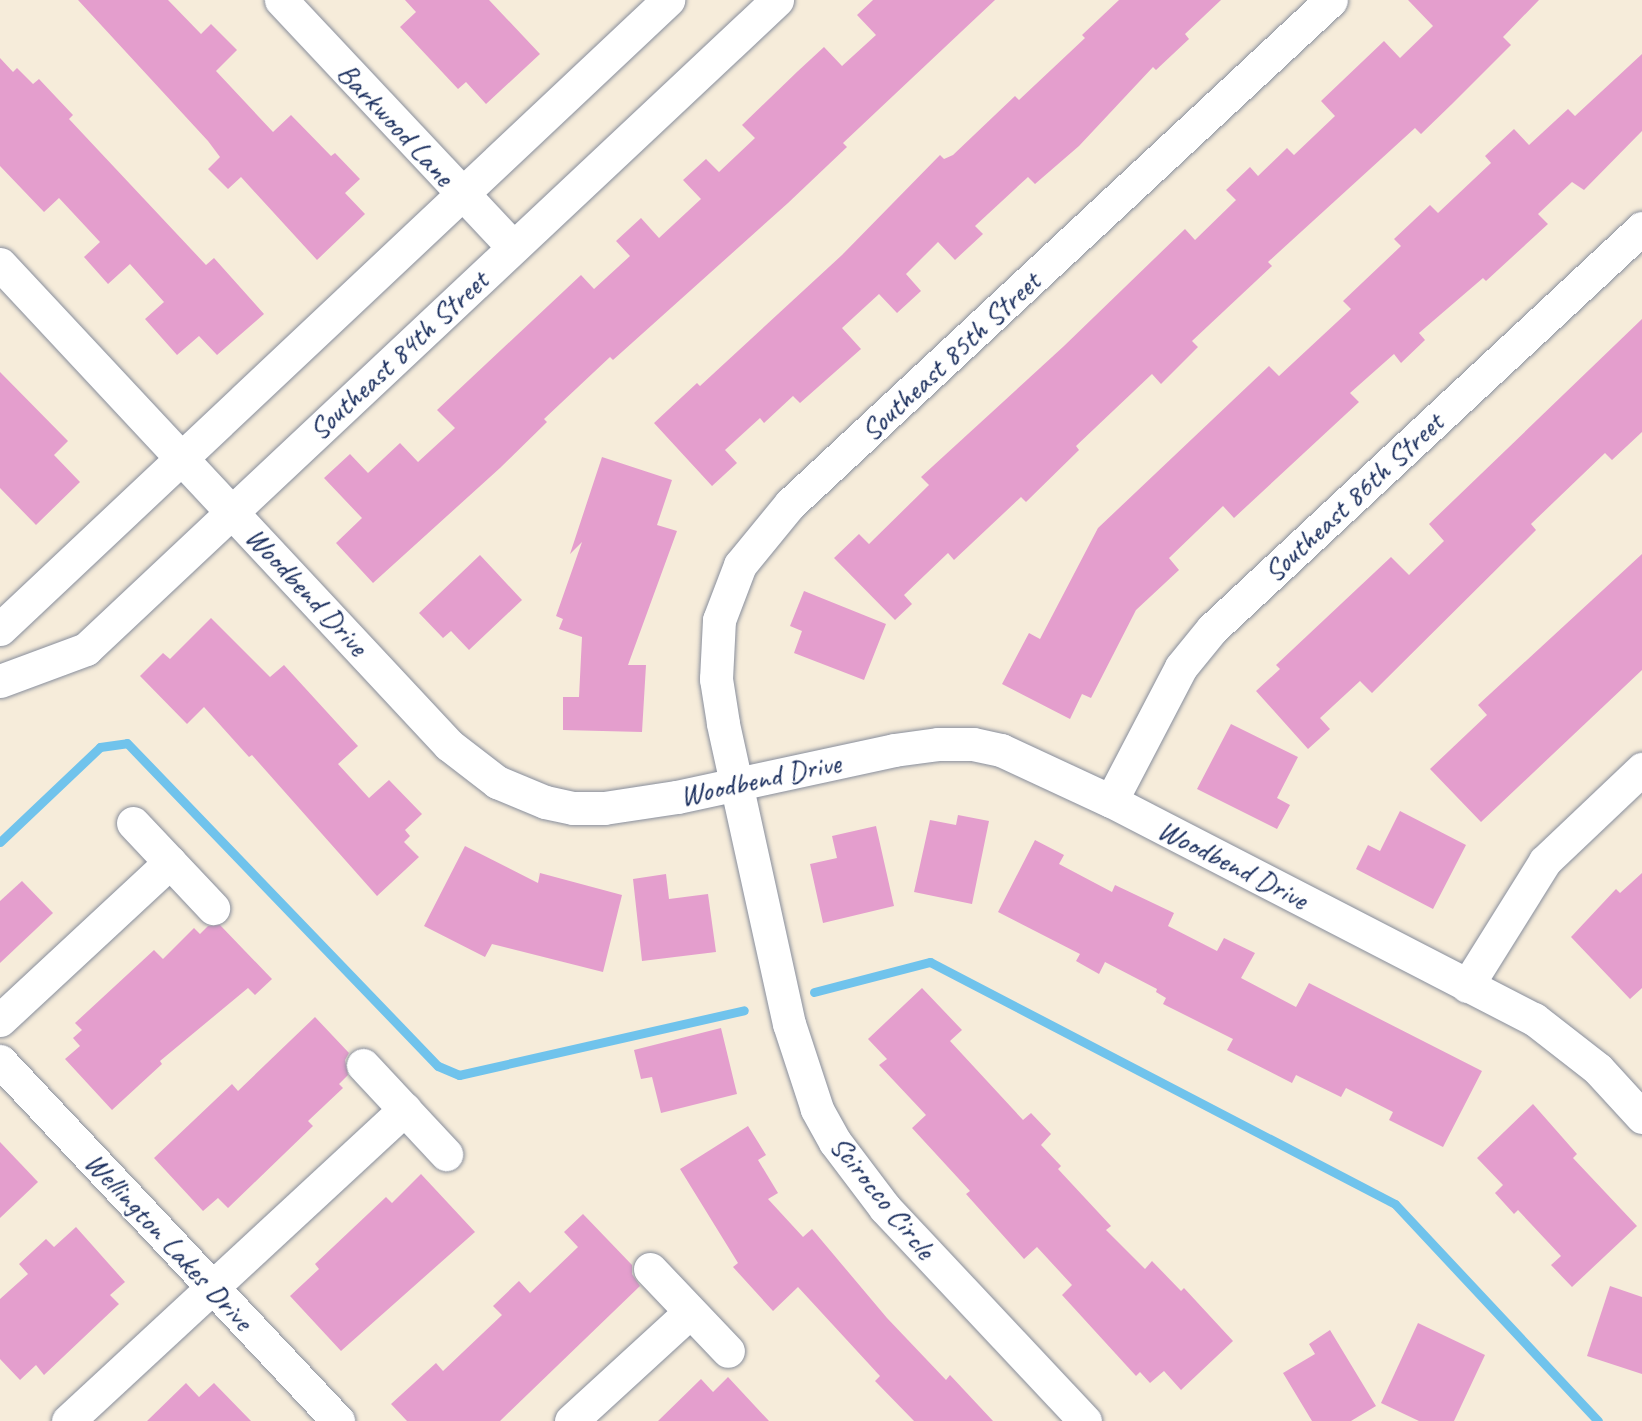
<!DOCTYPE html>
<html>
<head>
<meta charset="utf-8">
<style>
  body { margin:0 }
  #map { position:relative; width:1642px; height:1421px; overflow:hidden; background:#f6ecda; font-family:Caveat,sans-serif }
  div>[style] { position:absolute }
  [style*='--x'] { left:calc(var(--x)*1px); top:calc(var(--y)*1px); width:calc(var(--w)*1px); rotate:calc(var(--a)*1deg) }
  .stream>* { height:9px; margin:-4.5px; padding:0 4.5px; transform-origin:4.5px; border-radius:4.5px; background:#70c3ec }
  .building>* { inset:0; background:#e49ecd }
  .roads { filter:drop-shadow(0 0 2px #888e9c) drop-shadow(0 0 2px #888e9c) }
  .minor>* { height:33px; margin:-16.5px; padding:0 16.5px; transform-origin:16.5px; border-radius:16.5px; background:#fff }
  span { translate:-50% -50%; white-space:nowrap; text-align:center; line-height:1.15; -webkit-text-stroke:4.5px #fff; paint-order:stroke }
  .street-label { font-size:30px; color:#1b2f5e }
</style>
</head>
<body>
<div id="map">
  <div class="stream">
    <div style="--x:0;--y:842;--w:138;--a:-43.5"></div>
    <div style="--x:100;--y:747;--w:27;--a:-8"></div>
    <div style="--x:127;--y:743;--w:448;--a:46.1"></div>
    <div style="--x:438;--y:1066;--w:23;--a:23"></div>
    <div style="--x:459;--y:1075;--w:292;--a:-12.8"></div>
    <div style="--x:814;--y:992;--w:120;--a:-14.5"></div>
    <div style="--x:930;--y:962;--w:524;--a:27.49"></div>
    <div style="--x:1395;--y:1204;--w:297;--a:46.9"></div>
  </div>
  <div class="building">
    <div style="clip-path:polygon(78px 0,168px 0,201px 34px,211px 24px,237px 50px,216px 71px,273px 132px,291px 115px,331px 156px,335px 153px,360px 179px,345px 193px,365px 214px,317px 260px,241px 177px,228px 189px,208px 169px,220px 157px,208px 141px)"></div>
    <div style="clip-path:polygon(405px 0,489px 0,540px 54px,486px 104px,466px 82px,458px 89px,400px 27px,416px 12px)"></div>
    <div style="clip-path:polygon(873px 0,995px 0,843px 143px,847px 147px,788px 203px,613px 360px,610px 357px,544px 419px,547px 422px,500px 468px,373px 583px,336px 543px,362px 518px,324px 478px,350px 454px,368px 473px,400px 443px,418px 462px,455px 428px,437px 410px,581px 275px,594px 289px,630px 256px,616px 241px,641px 218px,659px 238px,701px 199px,683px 180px,706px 159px,719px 172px,755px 138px,742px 125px,798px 71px,824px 47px,842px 66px,876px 35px,857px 15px)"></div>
    <div style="clip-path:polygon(1119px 0,1221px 0,1185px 34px,1189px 39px,1156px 70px,1153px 67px,1079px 146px,1035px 184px,1028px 177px,975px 226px,983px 234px,955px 260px,938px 242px,906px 274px,921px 291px,897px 313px,879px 294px,842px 328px,861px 349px,800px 403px,793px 396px,764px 423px,760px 418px,725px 450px,737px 463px,712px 486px,654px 423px,697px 383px,700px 386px,842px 255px,940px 155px,944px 159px,953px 155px,1015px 96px,1019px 100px,1085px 38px,1082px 35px)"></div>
    <div style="clip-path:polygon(1408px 0,1539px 0,1503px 37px,1511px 45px,1452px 104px,1421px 134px,1415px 128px,1268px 262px,1272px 266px,1192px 341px,1198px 347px,1161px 384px,1152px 374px,1076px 446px,1079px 450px,1026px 502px,1021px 497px,954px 560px,948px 553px,904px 595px,912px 604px,895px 620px,834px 558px,859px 534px,869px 544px,929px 485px,921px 477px,1064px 346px,1185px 229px,1195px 240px,1236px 200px,1226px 190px,1250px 167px,1258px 176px,1287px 148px,1294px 155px,1335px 116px,1321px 101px,1384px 41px,1400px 58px,1433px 26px)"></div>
    <div style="clip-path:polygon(1642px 54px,1642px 131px,1584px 190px,1572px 182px,1538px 214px,1548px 224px,1486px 281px,1483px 278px,1419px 333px,1425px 340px,1401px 363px,1394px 354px,1350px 393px,1359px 402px,1234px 518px,1223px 506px,1169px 558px,1179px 570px,1136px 610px,1091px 698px,1082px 694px,1070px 719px,1002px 684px,1029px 633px,1040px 639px,1098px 528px,1269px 366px,1279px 376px,1351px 309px,1343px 301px,1401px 246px,1394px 239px,1430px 205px,1438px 213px,1491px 163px,1485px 156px,1514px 129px,1529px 145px,1568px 109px,1575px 116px)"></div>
    <div style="clip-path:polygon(0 58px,13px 72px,17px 68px,33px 84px,39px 79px,73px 115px,69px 119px,206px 265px,214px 258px,264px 314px,217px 355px,199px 336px,177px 355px,145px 319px,164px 302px,130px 264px,108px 284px,84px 257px,100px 242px,59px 198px,44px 212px,0 166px)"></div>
    <div style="clip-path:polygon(1642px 319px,1642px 432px,1612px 460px,1605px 453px,1531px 524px,1536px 530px,1372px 693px,1360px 681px,1320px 718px,1330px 729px,1308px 749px,1256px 691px,1280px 669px,1276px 665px,1391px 557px,1409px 575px,1444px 541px,1429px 524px)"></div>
    <div style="clip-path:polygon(0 372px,68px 441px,54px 455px,80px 482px,36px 525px,0 488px)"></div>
    <div style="clip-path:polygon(602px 457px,672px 480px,657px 525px,677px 531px,628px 665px,646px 665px,642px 732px,563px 730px,563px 697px,579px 697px,582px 637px,559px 629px,563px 619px,556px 616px,582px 542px,570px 554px)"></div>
    <div style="clip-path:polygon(1642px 554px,1642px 670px,1481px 822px,1430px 769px,1487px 715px,1478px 705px)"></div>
    <div style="clip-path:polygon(480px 555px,522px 600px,469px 650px,451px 631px,443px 638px,419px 613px)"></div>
    <div style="clip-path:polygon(804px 591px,886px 624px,864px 680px,794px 653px,802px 631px,790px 626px)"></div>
    <div style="clip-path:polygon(211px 618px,270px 677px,284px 665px,358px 746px,338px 764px,369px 798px,389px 780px,422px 814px,405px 830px,410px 836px,404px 842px,419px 857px,377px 896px,252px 755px,249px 757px,204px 707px,187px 724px,140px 676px,163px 653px,170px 659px)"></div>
    <div style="clip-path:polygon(1231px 724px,1298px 757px,1277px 798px,1290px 805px,1277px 829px,1197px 789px)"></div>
    <div style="clip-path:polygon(1400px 811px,1466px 845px,1433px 909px,1356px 869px,1368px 845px,1380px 851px)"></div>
    <div style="clip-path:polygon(958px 815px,989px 821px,972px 904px,914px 892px,930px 820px,956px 825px)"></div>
    <div style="clip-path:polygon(876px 826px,894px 906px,823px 923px,810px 864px,837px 858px,832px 836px)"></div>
    <div style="clip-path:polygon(1035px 840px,1064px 855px,1059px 864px,1112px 892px,1115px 885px,1174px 913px,1168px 926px,1217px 951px,1224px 938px,1255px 953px,1241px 978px,1296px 1007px,1309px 983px,1482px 1071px,1443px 1147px,1389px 1120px,1393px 1112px,1346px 1088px,1341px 1097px,1296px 1075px,1292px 1083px,1227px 1050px,1233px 1039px,1163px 1004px,1166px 998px,1156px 992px,1157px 989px,1105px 962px,1099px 974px,1076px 961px,1080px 954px,998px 912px)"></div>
    <div style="clip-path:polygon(465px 846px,538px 883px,540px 873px,622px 895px,603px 972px,492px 944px,485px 957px,424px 926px)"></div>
    <div style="clip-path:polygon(1642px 873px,1642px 988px,1630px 999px,1571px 937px,1616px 889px,1620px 893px)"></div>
    <div style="clip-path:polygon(666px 874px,669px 899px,708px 894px,716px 952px,642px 961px,633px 879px)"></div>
    <div style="clip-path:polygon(22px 881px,53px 913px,0 963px,0 901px)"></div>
    <div style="clip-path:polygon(220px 925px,272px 979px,255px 995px,248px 988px,160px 1061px,162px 1064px,112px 1110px,65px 1059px,80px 1046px,73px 1038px,82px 1030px,75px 1023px,154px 950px,163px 959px,194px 928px,200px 934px,208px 926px)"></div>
    <div style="clip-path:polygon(922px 988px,962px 1030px,950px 1041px,1023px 1120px,1031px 1113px,1051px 1134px,1041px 1145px,1061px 1166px,1058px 1169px,1111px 1226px,1106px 1230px,1145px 1269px,1152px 1261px,1181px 1291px,1184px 1288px,1233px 1341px,1181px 1390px,1164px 1371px,1150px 1383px,1140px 1372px,1136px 1376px,1062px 1295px,1072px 1285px,1037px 1247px,1024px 1259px,966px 1194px,970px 1191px,912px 1128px,926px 1115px,879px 1065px,887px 1059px,868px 1039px)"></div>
    <div style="clip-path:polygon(315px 1017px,349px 1053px,345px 1060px,348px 1075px,339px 1084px,343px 1088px,308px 1121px,313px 1126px,228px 1208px,218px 1198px,203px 1211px,154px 1158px,232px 1084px,238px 1091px)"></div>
    <div style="clip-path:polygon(721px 1028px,737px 1094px,661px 1113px,652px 1077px,641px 1079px,634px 1050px)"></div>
    <div style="clip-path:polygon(1533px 1104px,1577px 1154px,1573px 1158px,1637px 1226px,1572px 1287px,1551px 1265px,1561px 1256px,1518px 1210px,1514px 1214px,1495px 1193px,1503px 1185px,1477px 1158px)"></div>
    <div style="clip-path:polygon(748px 1126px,766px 1155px,758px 1160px,778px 1193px,768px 1199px,803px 1237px,812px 1229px,887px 1318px,946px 1380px,950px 1375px,993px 1421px,914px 1421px,875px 1381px,880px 1376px,798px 1287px,773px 1311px,733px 1267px,738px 1263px,680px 1169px)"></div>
    <div style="clip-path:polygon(0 1142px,38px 1182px,0 1218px)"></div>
    <div style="clip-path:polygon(421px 1174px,475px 1232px,341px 1351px,290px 1296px,319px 1269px,315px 1264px,386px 1197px,392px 1203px)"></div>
    <div style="clip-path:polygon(583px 1214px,632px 1265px,632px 1274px,640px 1286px,500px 1421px,407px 1421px,391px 1404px,436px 1363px,443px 1371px,502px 1315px,493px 1306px,519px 1281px,530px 1293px,578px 1247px,564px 1232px)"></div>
    <div style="clip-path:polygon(76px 1227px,125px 1282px,110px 1295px,119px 1304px,44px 1375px,36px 1365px,20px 1380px,0 1359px,0 1299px,28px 1274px,19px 1264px,46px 1239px,54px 1247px)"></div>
    <div style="clip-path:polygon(1610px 1286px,1642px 1297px,1642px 1374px,1587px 1356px)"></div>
    <div style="clip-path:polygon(1418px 1323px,1485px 1355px,1454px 1421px,1419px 1421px,1381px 1403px)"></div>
    <div style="clip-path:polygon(1330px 1330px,1376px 1406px,1351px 1421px,1312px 1421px,1283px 1373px,1315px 1354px,1309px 1344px)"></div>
    <div style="clip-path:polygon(728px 1377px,769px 1421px,658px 1421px,701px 1379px,713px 1392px)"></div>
    <div style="clip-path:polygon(186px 1383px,199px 1397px,214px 1383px,251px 1421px,147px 1421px)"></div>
  </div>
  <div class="roads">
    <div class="minor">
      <div style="--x:281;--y:0;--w:339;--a:46.8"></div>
      <div style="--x:0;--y:264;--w:658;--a:46.97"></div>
      <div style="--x:449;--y:745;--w:61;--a:37.6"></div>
      <div style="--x:497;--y:782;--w:52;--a:22.6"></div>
      <div style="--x:545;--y:802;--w:29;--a:12"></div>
      <div style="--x:573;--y:808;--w:31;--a:0"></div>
      <div style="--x:604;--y:808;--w:74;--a:-8.6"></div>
      <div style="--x:677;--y:797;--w:222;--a:-12.2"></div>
      <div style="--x:894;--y:750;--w:44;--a:-7.8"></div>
      <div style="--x:938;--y:744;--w:35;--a:0"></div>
      <div style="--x:973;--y:744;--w:29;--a:12"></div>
      <div style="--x:1001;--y:750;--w:121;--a:24.9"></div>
      <div style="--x:1111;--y:801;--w:476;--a:27.3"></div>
      <div style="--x:1534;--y:1019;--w:81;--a:38"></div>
      <div style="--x:1598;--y:1069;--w:65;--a:47.5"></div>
      <div style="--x:0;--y:629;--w:918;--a:-43.28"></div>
      <div style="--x:0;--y:681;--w:92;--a:-20.4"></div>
      <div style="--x:86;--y:649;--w:948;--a:-43.2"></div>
      <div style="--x:1111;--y:801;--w:151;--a:-62.4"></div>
      <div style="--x:1181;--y:667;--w:49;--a:-50.8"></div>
      <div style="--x:1212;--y:629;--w:588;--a:-43"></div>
      <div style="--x:133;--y:823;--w:117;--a:46.7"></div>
      <div style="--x:1467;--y:986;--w:147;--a:-58"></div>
      <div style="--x:1545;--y:861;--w:134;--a:-43.5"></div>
      <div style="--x:0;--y:1020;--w:232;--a:-42.9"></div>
      <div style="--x:0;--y:1061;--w:494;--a:46.8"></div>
      <div style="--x:363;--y:1065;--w:122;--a:47"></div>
      <div style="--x:650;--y:1269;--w:113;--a:46.4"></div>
      <div style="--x:68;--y:1421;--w:459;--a:-42.8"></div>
      <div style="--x:571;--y:1421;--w:161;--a:-42.5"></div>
      <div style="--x:1085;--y:1421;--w:292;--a:-133.2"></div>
      <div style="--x:885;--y:1208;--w:83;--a:-127.1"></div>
      <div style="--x:835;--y:1142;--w:38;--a:-119"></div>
      <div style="--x:817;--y:1109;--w:89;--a:-108.2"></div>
      <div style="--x:789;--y:1024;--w:308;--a:-102.4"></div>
      <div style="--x:723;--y:723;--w:45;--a:-99"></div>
      <div style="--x:716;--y:679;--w:59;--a:-87.1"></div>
      <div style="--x:719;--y:620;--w:59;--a:-69.1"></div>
      <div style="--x:740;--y:565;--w:79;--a:-50.7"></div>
      <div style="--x:790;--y:504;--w:739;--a:-42.97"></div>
    </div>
  </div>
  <div class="street-label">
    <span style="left:396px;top:124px;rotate:47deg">Barkwood Lane</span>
    <span style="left:398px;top:355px;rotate:-43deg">Southeast 84th Street</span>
    <span style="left:950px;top:356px;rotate:-43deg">Southeast 85th Street</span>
    <span style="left:1353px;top:497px;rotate:-43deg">Southeast 86th Street</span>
    <span style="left:307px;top:591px;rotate:47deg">Woodbend Drive</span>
    <span style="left:760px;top:779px;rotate:-12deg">Woodbend Drive</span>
    <span style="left:1233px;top:864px;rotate:27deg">Woodbend Drive</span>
    <span style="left:883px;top:1197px;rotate:51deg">Scirocco Circle</span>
    <span style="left:169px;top:1241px;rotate:47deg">Wellington Lakes Drive</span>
  </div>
</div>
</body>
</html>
